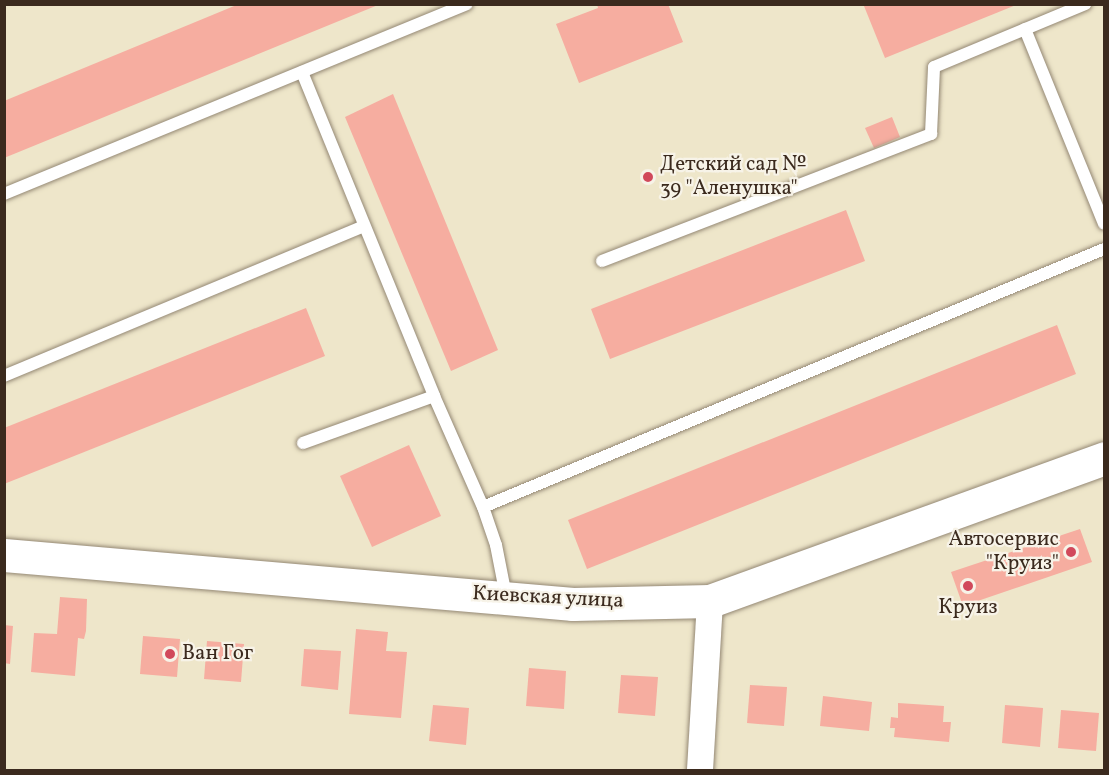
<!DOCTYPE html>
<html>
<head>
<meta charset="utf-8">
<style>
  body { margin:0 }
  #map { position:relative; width:1109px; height:775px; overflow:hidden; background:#eee6ca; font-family:Vollkorn,serif }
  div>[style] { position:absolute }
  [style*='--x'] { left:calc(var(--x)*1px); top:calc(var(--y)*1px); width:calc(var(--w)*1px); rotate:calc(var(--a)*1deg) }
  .building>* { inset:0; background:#f6ada0 }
  .roads { filter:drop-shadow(0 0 2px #948874) drop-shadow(0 0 2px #948874) }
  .lane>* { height:12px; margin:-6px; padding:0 6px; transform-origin:6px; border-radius:6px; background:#fff }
  .street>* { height:26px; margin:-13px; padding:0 13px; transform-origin:13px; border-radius:13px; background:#fff }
  .secondary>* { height:33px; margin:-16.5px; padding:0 16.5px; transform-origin:16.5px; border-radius:16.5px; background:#fff }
  .dots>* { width:16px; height:16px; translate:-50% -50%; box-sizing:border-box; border:3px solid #f7f3e8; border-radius:50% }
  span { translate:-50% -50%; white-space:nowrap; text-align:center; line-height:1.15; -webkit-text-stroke:4.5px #f7f3e8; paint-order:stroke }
  .poi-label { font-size:21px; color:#3b2a1e }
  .left { translate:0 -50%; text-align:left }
  .right { translate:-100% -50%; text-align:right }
  .street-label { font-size:21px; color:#3b2a1e }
  .frame { position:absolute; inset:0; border:6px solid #3b2a1e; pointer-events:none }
</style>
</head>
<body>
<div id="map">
  <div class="building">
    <div style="clip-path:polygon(239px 4px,378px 5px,4px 158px,4px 101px)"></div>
    <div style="clip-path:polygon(597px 4px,668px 4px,683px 42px,579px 83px,556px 24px,598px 8px)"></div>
    <div style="clip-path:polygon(868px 4px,1016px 4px,1016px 5px,885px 58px,864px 6px)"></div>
    <div style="clip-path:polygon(393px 94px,498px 350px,451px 371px,345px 117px)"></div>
    <div style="clip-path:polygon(892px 117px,900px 137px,874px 148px,865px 128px)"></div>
    <div style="clip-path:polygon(846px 210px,865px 261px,610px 359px,591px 309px)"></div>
    <div style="clip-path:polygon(306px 308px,325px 356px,4px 484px,4px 428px)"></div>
    <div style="clip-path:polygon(1057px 325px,1076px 374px,587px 569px,568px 520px)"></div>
    <div style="clip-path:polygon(409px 445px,441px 516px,372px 547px,340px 476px)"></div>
    <div style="clip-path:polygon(1080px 529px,1092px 562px,963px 606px,951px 572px)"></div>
    <div style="clip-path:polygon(60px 597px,87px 599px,86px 631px,84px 639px,78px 638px,75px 676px,31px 672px,34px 633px,57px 634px)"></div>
    <div style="clip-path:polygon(4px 625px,13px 626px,10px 664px,4px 663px)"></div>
    <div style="clip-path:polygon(356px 629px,388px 632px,386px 651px,407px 652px,401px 718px,349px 714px)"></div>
    <div style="clip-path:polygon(143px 636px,180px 639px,177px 677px,140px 674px)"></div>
    <div style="clip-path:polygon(207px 641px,244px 644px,241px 682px,204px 679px)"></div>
    <div style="clip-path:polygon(304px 649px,341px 651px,338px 690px,301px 686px)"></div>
    <div style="clip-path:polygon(529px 668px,566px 671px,564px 709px,526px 706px)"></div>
    <div style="clip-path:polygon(621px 675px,658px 677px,655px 716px,618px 713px)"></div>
    <div style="clip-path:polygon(750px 685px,787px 687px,784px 726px,747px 723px)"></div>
    <div style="clip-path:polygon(823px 696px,872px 702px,869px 731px,820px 726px)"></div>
    <div style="clip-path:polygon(898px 703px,944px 706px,943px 722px,951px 722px,949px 742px,894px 737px,895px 728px,890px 728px,891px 717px,898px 718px)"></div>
    <div style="clip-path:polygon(433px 705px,469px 708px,466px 745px,429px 741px)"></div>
    <div style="clip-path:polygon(1005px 705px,1043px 708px,1040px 747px,1002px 743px)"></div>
    <div style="clip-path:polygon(1061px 710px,1099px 713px,1096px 751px,1058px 748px)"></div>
  </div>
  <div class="roads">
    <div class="lane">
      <div style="--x:1025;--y:29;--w:210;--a:67.9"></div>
      <div style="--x:302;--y:72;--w:350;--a:67.8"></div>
      <div style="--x:434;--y:396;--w:121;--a:66.2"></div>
      <div style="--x:483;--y:507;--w:40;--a:71.1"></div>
      <div style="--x:496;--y:545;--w:52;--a:78.9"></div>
      <div style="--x:4;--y:194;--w:500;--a:-22.31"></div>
      <div style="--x:602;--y:261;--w:353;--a:-21.1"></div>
      <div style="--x:931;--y:134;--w:67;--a:-87.4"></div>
      <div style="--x:934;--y:67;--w:164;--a:-22.6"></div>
      <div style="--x:4;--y:376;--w:390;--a:-22.6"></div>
      <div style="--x:303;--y:443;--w:139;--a:-19.7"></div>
      <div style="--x:483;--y:507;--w:672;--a:-22.56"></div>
    </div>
    <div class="street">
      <div style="--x:700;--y:770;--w:169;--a:-86.6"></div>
    </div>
    <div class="secondary">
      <div style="--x:4;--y:555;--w:571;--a:4.92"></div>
      <div style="--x:573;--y:604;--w:137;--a:-1.3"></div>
      <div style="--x:710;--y:601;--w:419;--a:-19.9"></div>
    </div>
  </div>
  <div class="dots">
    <div style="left:648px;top:177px;background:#d1495b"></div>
    <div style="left:1071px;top:552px;background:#d1495b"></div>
    <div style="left:968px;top:586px;background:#d1495b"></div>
    <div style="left:170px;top:654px;background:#d1495b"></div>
  </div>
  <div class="poi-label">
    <span class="left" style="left:660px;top:177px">Детский сад №<br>39 "Аленушка"</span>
    <span class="right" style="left:1059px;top:552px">Автосервис<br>"Круиз"</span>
    <span style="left:968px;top:608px">Круиз</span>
    <span class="left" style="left:182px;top:654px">Ван Гог</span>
  </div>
  <div class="street-label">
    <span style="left:548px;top:598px;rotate:3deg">Киевская улица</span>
  </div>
  <div class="frame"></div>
</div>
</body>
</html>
